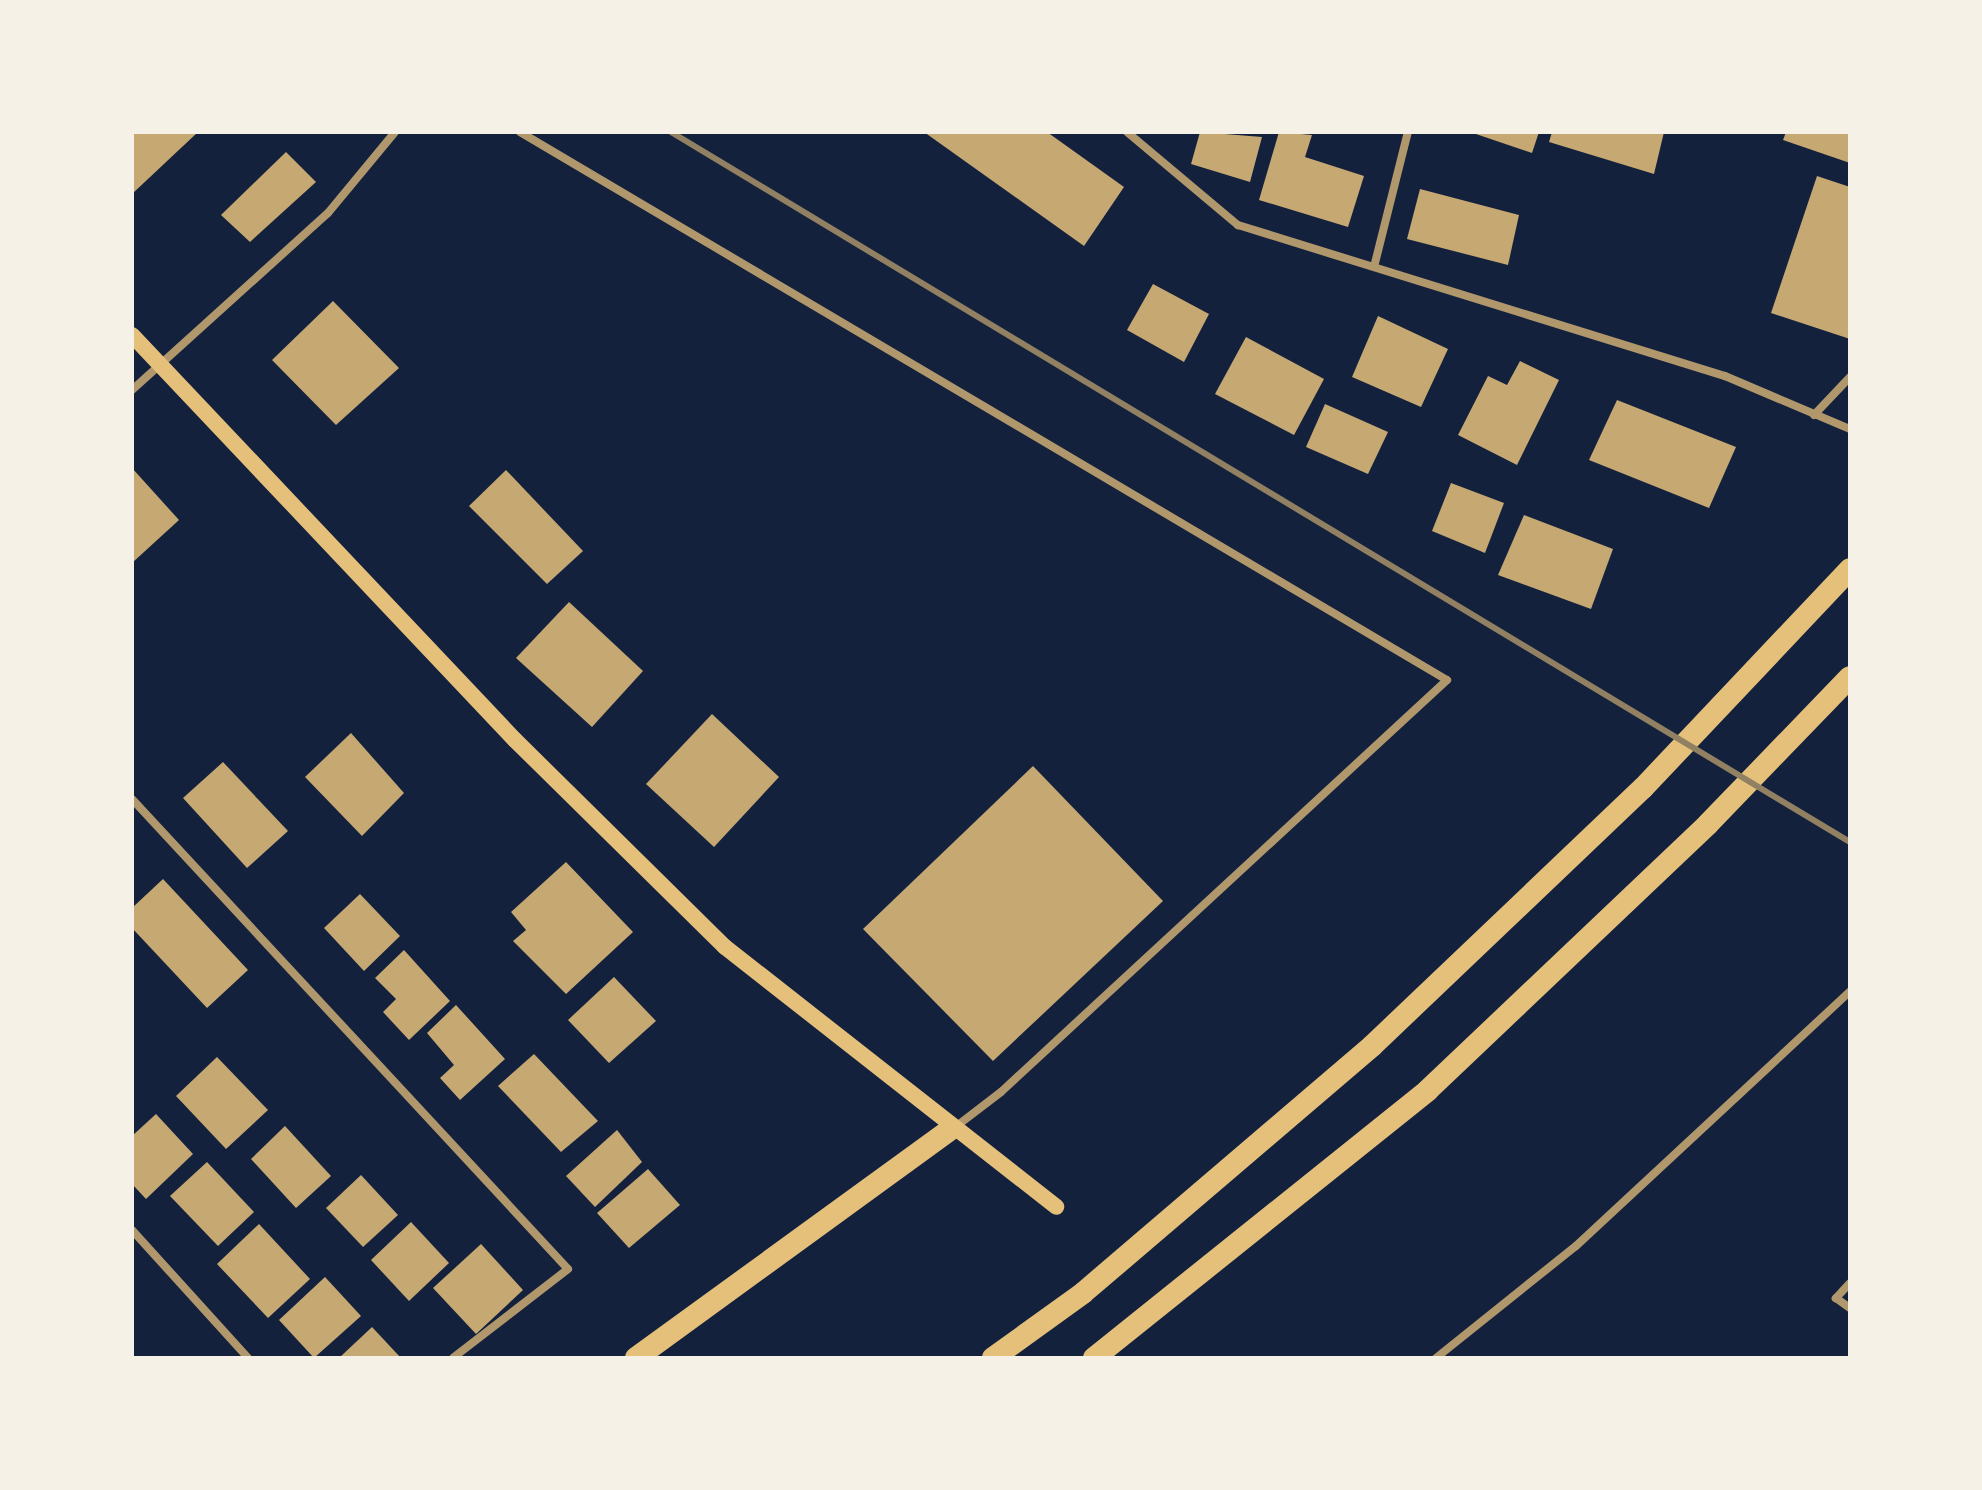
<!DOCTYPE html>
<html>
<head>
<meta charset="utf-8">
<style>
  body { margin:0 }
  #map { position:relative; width:1982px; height:1490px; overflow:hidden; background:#14213d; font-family:"Fira Sans",sans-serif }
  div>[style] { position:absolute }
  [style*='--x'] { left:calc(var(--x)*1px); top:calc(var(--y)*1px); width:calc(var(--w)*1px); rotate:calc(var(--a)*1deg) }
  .building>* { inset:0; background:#c6a872 }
  .minor>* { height:8px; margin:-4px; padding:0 4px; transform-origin:4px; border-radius:4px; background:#b1986c }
  .secondary>* { height:16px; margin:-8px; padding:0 8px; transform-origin:8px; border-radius:8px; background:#e5c07b }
  .trunk>* { height:22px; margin:-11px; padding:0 11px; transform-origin:11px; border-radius:11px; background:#e5c07b }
  .rail>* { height:6px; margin:-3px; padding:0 3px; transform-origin:3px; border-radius:3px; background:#918062 }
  span { translate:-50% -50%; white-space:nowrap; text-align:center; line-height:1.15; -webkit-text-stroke:8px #f6f1e7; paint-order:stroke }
  .frame { position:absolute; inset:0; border:134px solid #f6f1e7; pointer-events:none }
</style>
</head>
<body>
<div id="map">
  <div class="building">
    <div style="clip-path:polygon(132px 132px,198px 132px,132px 194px)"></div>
    <div style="clip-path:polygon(924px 132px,1047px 132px,1124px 187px,1084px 246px)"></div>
    <div style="clip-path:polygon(1200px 132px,1262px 137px,1250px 182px,1191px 164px)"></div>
    <div style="clip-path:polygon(1279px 132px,1312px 135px,1305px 157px,1364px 176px,1348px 227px,1259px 200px)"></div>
    <div style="clip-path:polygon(1470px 132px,1539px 132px,1532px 153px)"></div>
    <div style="clip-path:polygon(1552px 132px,1664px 132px,1654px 174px,1549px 142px)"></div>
    <div style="clip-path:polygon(1786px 132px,1850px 132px,1850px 163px,1783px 140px)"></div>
    <div style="clip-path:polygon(286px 152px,316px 182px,250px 242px,221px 215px)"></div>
    <div style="clip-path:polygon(1817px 176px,1850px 187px,1850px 339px,1771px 313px)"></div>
    <div style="clip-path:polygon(1420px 189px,1519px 215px,1508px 265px,1407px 239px)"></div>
    <div style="clip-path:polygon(1153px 284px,1209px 314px,1184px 362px,1127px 330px)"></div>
    <div style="clip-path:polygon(333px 301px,399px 368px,336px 425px,272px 360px)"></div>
    <div style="clip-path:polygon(1378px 316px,1448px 349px,1421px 407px,1352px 377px)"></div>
    <div style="clip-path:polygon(1246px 337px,1324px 379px,1294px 435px,1215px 394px)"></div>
    <div style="clip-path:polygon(1520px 361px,1559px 380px,1517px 465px,1458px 435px,1488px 376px,1507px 385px)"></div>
    <div style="clip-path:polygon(1617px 400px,1736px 447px,1709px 508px,1589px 460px)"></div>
    <div style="clip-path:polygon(1325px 404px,1388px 432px,1368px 474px,1306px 447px)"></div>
    <div style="clip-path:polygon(132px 468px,179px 520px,132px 563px)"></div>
    <div style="clip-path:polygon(506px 470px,583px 551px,547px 584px,469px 506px)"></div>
    <div style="clip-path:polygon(1451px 483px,1504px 503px,1485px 553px,1432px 531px)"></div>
    <div style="clip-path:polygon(1524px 515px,1613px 549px,1591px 609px,1498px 575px)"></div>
    <div style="clip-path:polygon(569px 602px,643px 671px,592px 727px,516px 658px)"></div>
    <div style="clip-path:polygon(712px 714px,779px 777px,714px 847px,646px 784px)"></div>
    <div style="clip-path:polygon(351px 733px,404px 793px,362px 836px,305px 777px)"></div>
    <div style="clip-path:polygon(223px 762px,288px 831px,247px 868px,183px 798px)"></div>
    <div style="clip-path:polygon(1033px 766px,1163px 901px,993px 1061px,863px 929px)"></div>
    <div style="clip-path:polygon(566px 862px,633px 932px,566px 994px,513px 941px,526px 930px,511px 912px)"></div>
    <div style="clip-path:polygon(163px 879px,248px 970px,207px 1008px,132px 928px,132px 908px)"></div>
    <div style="clip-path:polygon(360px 894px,400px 936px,364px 971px,324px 928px)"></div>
    <div style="clip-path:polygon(404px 950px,450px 1001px,409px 1040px,383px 1012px,396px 999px,375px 978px)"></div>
    <div style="clip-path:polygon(614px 977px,656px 1021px,609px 1063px,568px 1020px)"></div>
    <div style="clip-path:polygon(456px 1005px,505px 1059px,460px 1100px,440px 1078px,454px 1065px,427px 1033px)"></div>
    <div style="clip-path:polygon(534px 1054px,598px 1121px,561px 1152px,498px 1086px)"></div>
    <div style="clip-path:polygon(217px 1057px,268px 1110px,226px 1149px,176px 1096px)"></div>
    <div style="clip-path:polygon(156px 1114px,193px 1154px,146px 1199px,132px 1184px,132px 1136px)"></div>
    <div style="clip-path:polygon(285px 1126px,331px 1176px,296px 1208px,251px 1159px)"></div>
    <div style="clip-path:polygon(617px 1130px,642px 1162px,595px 1207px,566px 1176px)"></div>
    <div style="clip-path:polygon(207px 1162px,254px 1212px,218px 1246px,170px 1196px)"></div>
    <div style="clip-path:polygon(648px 1169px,680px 1205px,629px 1248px,597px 1213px)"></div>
    <div style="clip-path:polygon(361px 1175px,398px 1215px,363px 1247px,326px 1208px)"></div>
    <div style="clip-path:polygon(411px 1222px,449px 1263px,409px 1301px,371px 1260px)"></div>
    <div style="clip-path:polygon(259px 1224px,310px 1279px,268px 1318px,217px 1264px)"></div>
    <div style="clip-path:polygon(481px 1244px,523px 1290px,476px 1334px,433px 1288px)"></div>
    <div style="clip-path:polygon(325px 1277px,361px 1316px,314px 1358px,279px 1320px)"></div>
    <div style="clip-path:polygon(372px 1327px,401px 1358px,339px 1358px)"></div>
  </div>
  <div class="minor">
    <div style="--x:520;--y:132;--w:1077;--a:30.59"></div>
    <div style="--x:1447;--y:680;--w:607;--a:137.27"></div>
    <div style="--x:1001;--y:1092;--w:59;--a:142.5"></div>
    <div style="--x:1127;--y:132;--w:145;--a:40"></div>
    <div style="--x:1238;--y:225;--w:510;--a:17.23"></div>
    <div style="--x:1725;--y:376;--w:136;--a:23"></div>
    <div style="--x:1375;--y:263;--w:135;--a:-75.9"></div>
    <div style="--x:132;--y:390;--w:264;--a:-42.1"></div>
    <div style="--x:328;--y:213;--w:105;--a:-50.4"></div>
    <div style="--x:1814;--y:415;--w:52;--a:-46.5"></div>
    <div style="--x:132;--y:799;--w:641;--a:47.15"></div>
    <div style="--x:568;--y:1269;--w:145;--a:142.3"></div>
    <div style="--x:132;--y:1230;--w:173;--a:47.8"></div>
    <div style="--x:1850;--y:1283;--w:21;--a:133"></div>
    <div style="--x:1836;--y:1298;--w:17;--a:36"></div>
    <div style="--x:1436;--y:1358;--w:179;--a:-38.7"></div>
    <div style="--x:1576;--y:1246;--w:374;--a:-42.9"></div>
  </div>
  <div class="secondary">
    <div style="--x:132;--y:335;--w:557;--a:46.6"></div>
    <div style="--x:515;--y:740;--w:295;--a:44.6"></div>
    <div style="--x:725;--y:947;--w:421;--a:38.1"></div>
  </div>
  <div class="trunk">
    <div style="--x:636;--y:1358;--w:388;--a:-36"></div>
    <div style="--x:993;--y:1358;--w:111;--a:-35.8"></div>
    <div style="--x:1083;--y:1293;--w:380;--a:-40.5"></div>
    <div style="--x:1372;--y:1046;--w:374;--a:-43.6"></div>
    <div style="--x:1643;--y:788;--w:301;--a:-46.6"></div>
    <div style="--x:1094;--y:1358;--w:428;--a:-38.7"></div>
    <div style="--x:1428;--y:1090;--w:386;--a:-43.5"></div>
    <div style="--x:1708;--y:824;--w:204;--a:-46"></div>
  </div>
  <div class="rail">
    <div style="--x:671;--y:132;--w:1376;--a:31.06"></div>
  </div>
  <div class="frame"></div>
</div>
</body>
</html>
